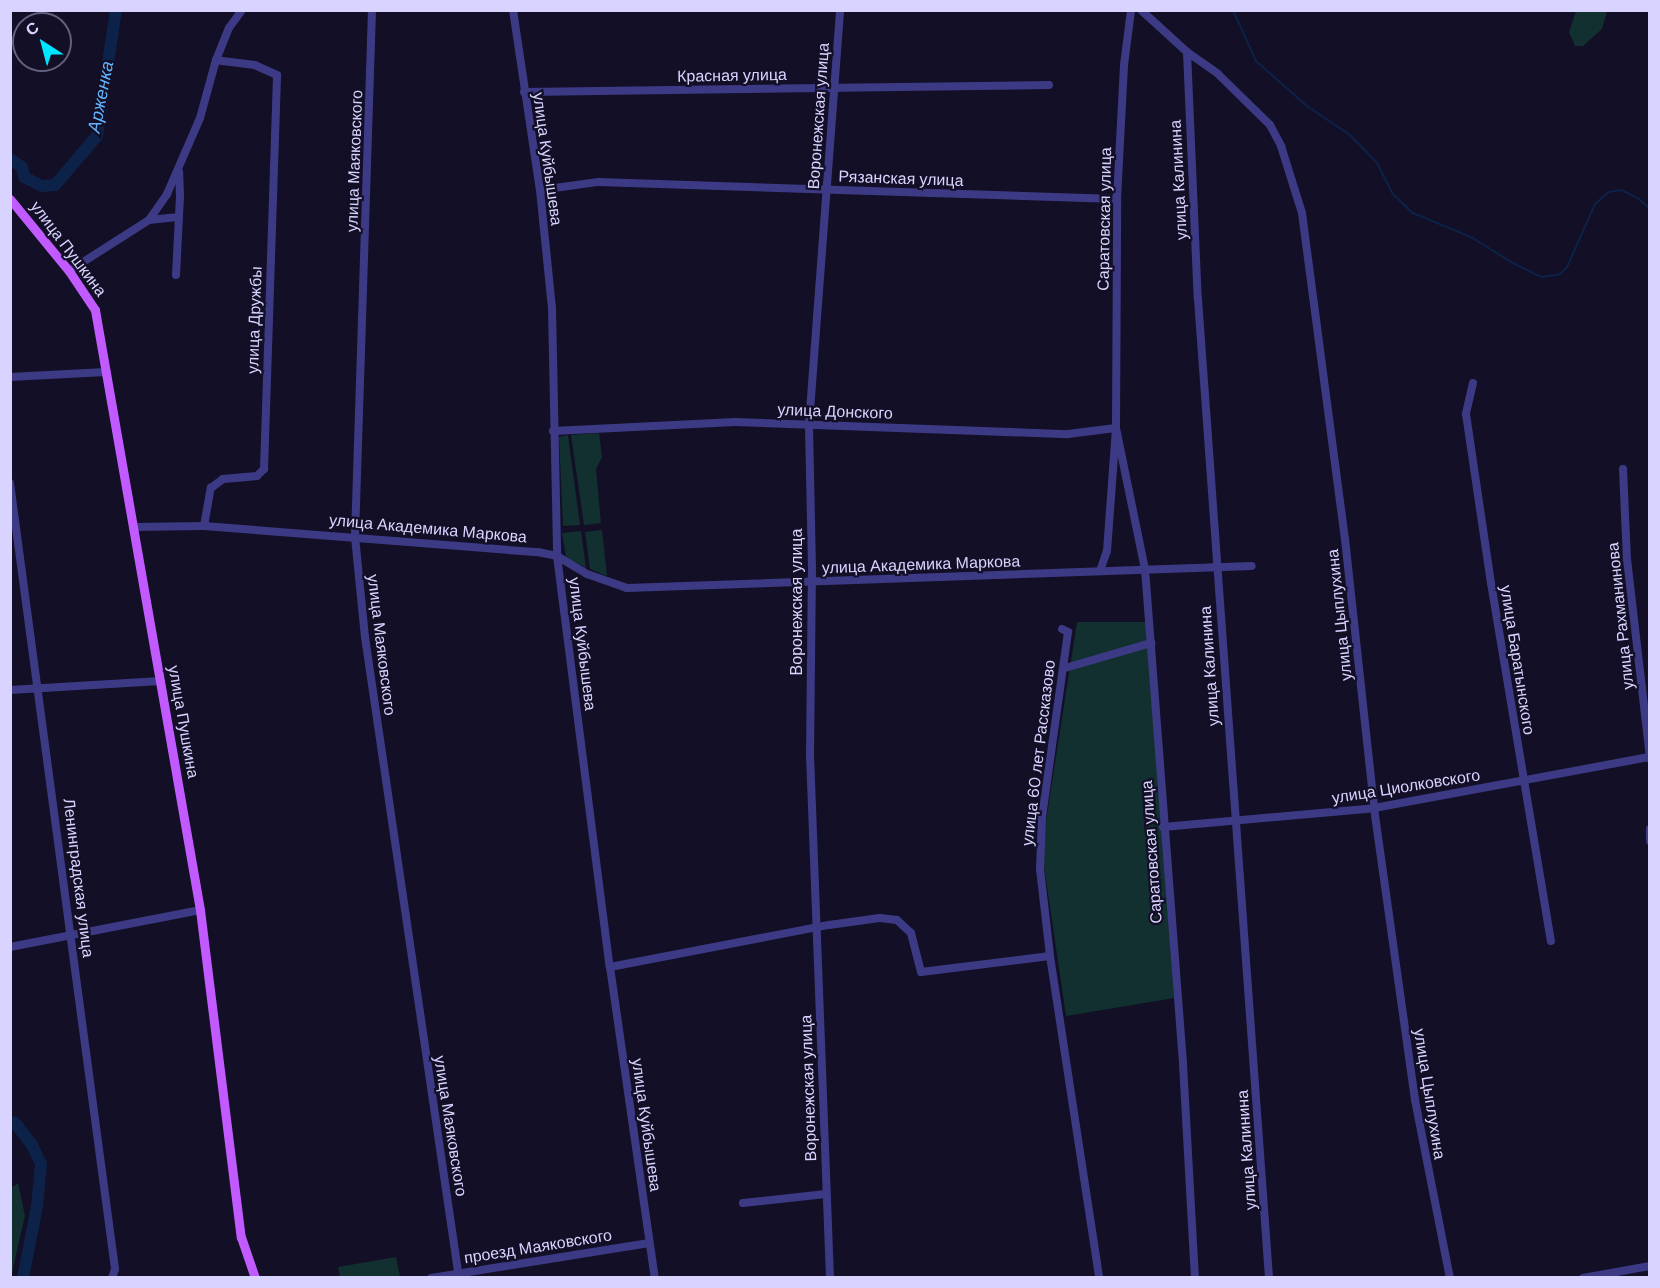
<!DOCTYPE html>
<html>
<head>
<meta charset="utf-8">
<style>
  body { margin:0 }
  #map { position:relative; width:1660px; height:1288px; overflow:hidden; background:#130f26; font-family:"DM Sans",sans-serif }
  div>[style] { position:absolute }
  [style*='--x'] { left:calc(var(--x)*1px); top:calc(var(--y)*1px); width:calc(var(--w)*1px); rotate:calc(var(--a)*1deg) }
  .green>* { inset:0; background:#12302f }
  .stream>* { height:2px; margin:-1px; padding:0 1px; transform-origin:1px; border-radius:1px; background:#0c2248 }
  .river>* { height:12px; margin:-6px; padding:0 6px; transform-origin:6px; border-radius:6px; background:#0c2248 }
  .minor>* { height:8px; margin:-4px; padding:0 4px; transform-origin:4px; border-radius:4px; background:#3d3a85 }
  .major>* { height:9px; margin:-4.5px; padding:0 4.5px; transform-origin:4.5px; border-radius:4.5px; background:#c25bff }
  span { translate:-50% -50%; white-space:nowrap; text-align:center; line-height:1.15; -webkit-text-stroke:4.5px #130f26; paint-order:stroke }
  .street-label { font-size:16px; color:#d9d4ff }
  .water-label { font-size:18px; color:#62b6ff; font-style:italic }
  .frame { position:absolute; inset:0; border:12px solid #d9d4ff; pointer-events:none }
  .north { position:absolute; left:12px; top:12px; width:60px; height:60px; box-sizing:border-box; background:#130f26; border:2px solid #625e7d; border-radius:50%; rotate:324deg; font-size:16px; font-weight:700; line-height:24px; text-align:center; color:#d9d4ff }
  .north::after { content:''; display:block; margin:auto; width:21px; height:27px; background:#00e5ff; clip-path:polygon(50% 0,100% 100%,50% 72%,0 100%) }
</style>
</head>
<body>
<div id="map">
  <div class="green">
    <div style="clip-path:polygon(1576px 11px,1607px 11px,1602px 29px,1583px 46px,1575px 46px,1569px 32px)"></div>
    <div style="clip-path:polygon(599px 433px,602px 457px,596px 469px,601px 523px,584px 525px,571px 435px)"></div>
    <div style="clip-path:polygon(568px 435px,580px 525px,563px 526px,559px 437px)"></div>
    <div style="clip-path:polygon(602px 530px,607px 576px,590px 569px,585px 532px)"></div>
    <div style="clip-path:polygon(581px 531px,586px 568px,566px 557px,562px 533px)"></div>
    <div style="clip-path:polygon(1077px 622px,1147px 622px,1174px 998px,1066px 1016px,1043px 859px,1045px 827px)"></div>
    <div style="clip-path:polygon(18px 1183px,25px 1216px,11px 1277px,11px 1188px)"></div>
    <div style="clip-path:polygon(396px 1257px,400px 1277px,340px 1277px,338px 1267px)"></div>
  </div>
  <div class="stream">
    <div style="--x:1233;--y:10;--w:56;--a:65.7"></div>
    <div style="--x:1256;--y:61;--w:68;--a:41.4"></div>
    <div style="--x:1307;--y:106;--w:52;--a:34"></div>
    <div style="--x:1350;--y:135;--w:39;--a:46"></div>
    <div style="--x:1377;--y:163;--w:35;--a:63"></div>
    <div style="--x:1393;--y:194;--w:28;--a:44"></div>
    <div style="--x:1413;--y:213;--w:63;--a:22.5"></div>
    <div style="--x:1471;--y:237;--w:49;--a:31.8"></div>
    <div style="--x:1513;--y:263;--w:32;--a:26"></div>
    <div style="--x:1542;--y:277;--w:18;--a:-9"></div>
    <div style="--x:1560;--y:274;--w:10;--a:-45"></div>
    <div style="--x:1567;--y:267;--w:69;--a:-66"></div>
    <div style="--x:1595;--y:204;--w:18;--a:-41"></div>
    <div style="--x:1609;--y:192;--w:13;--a:-9"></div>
    <div style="--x:1622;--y:190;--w:19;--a:28"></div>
    <div style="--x:1639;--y:199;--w:15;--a:42"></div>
  </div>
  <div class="river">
    <div style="--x:10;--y:159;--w:14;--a:34"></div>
    <div style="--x:22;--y:167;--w:10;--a:79"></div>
    <div style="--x:24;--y:177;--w:20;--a:27"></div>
    <div style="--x:42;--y:186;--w:13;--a:-4"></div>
    <div style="--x:55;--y:185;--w:65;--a:-49.4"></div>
    <div style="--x:97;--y:136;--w:127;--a:-81.4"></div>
    <div style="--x:10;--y:1122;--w:5;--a:11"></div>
    <div style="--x:15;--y:1123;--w:28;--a:52"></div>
    <div style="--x:32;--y:1145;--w:21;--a:65"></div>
    <div style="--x:41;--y:1164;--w:42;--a:95.4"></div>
    <div style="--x:37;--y:1206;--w:73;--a:101"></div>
  </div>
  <div class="minor">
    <div style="--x:372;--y:10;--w:527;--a:91.85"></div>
    <div style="--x:355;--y:537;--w:100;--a:84.3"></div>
    <div style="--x:365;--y:637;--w:648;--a:81.66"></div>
    <div style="--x:513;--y:10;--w:182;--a:81.5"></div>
    <div style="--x:540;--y:190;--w:120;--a:84.2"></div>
    <div style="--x:552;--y:309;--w:247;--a:88.8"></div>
    <div style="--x:557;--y:556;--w:414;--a:82.7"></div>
    <div style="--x:610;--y:967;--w:314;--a:81.8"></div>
    <div style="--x:1141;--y:10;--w:62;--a:42.4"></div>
    <div style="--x:1187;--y:52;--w:38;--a:35"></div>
    <div style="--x:1218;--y:74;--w:73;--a:44.4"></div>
    <div style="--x:1270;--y:125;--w:24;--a:62"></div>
    <div style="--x:1281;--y:146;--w:70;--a:72.6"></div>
    <div style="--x:1302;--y:213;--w:329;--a:82.5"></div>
    <div style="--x:1345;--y:539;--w:271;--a:83.8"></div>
    <div style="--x:1374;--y:808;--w:295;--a:82"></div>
    <div style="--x:1415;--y:1100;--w:181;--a:78.9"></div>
    <div style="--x:1187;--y:52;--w:247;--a:87.5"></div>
    <div style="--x:1198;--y:299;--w:982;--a:85.85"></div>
    <div style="--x:524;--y:92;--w:525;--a:-0.76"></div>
    <div style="--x:540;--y:190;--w:59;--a:-7.9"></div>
    <div style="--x:598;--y:182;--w:519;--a:1.88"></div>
    <div style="--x:149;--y:220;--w:30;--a:-6"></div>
    <div style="--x:69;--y:271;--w:95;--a:-32.5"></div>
    <div style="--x:149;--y:220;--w:32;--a:-55"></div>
    <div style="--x:167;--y:194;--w:83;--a:-66.5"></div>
    <div style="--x:200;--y:118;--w:60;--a:-74.6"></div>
    <div style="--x:216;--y:60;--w:35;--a:-68"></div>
    <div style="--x:229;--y:28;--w:22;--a:-54"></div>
    <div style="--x:176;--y:275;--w:78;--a:-87.1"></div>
    <div style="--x:180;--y:197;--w:25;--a:-92"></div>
    <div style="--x:10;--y:377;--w:96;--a:-3"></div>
    <div style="--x:1473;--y:383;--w:32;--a:103"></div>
    <div style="--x:1466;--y:414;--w:171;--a:81.6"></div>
    <div style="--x:1491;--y:583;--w:363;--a:80.5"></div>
    <div style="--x:1116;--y:428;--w:144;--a:78.4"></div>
    <div style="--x:1145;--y:569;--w:496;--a:85.6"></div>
    <div style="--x:1183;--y:1064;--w:214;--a:86.8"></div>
    <div style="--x:553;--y:431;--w:182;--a:-2.8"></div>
    <div style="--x:735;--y:422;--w:333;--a:2.1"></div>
    <div style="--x:1068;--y:434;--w:48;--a:-7.1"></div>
    <div style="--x:1623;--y:469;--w:90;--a:87.5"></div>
    <div style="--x:1627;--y:559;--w:201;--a:83.4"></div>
    <div style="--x:10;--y:483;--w:793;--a:82.39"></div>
    <div style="--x:115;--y:1269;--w:9;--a:108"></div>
    <div style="--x:204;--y:526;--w:39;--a:-80"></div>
    <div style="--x:211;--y:488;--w:15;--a:-37"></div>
    <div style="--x:223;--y:479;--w:34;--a:-5"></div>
    <div style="--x:257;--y:476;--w:10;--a:-45"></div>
    <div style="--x:264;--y:469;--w:394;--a:-88.1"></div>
    <div style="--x:277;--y:75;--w:24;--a:-156"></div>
    <div style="--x:255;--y:65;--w:39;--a:-173"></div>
    <div style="--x:133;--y:527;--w:71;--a:-0.8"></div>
    <div style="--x:204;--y:526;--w:335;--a:4.5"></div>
    <div style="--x:538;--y:552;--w:19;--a:12"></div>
    <div style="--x:557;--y:556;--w:35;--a:31"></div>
    <div style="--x:587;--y:574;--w:42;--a:19.3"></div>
    <div style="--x:627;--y:588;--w:625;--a:-2.02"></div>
    <div style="--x:1100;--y:571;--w:21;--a:-71"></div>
    <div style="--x:1107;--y:551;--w:123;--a:-85.8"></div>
    <div style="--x:1116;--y:428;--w:229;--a:-89.7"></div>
    <div style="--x:1117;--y:199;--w:134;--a:-87"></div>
    <div style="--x:1124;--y:65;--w:55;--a:-82.7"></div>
    <div style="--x:1062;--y:629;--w:7;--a:27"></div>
    <div style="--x:1068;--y:632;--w:187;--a:98"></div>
    <div style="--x:1042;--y:817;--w:52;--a:92.2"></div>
    <div style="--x:1040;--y:869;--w:88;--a:83.4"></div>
    <div style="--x:1050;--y:956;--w:326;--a:81.3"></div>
    <div style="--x:1065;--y:668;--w:90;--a:-16.2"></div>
    <div style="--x:10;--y:690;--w:151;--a:-3.4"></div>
    <div style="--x:1163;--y:827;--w:212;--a:-5.1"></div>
    <div style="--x:1374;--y:808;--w:281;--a:-10.5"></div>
    <div style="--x:1650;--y:829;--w:12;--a:90"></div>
    <div style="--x:10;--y:947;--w:194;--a:-11"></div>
    <div style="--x:610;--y:967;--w:223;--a:-10.9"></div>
    <div style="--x:829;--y:925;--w:51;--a:-7.8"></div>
    <div style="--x:880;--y:918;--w:17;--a:7"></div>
    <div style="--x:897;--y:920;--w:19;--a:43"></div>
    <div style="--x:911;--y:933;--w:40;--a:75.6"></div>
    <div style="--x:921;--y:972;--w:130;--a:-7.1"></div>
    <div style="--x:743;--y:1203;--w:83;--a:-6.2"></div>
    <div style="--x:431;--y:1278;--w:221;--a:-9.1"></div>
    <div style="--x:830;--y:1278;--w:522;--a:-92.19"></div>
    <div style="--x:810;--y:756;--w:187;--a:-89.4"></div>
    <div style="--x:812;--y:569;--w:145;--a:-91.2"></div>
    <div style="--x:809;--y:424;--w:415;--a:-85.7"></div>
    <div style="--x:1583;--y:1278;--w:68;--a:-10.2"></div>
  </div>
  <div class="major">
    <div style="--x:10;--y:199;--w:93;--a:50.7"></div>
    <div style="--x:69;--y:271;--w:47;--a:56.3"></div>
    <div style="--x:95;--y:310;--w:609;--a:80.07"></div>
    <div style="--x:200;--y:910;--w:330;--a:82.9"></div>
    <div style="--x:241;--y:1237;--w:43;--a:71.1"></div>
  </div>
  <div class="street-label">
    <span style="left:732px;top:76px;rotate:-1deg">Красная улица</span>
    <span style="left:819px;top:116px;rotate:-86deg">Воронежская улица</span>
    <span style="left:547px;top:159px;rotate:82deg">улица Куйбышева</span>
    <span style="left:355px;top:161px;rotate:-88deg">улица Маяковского</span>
    <span style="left:901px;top:179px;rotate:2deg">Рязанская улица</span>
    <span style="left:1179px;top:180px;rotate:-93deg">улица Калинина</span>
    <span style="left:1105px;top:219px;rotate:-89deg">Саратовская улица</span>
    <span style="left:68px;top:249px;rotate:53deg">улица Пушкина</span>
    <span style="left:255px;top:320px;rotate:-88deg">улица Дружбы</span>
    <span style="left:835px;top:412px;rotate:2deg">улица Донского</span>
    <span style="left:428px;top:529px;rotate:5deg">улица Академика Маркова</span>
    <span style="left:921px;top:565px;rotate:-2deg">улица Академика Маркова</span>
    <span style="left:797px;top:602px;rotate:-90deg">Воронежская улица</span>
    <span style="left:1340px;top:615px;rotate:-96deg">улица Цыплухина</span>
    <span style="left:1621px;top:616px;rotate:-96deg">улица Рахманинова</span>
    <span style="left:582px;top:644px;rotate:83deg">улица Куйбышева</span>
    <span style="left:381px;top:645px;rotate:83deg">улица Маяковского</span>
    <span style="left:1517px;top:660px;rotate:81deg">улица Баратынского</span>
    <span style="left:1210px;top:666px;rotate:-94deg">улица Калинина</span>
    <span style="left:183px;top:722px;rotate:80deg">улица Пушкина</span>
    <span style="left:1039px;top:753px;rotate:-83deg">улица 60 лет Рассказово</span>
    <span style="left:1406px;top:787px;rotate:-9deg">улица Циолковского</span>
    <span style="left:1152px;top:852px;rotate:-94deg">Саратовская улица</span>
    <span style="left:78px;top:878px;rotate:83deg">Ленинградская улица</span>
    <span style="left:809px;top:1088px;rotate:-92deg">Воронежская улица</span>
    <span style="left:1429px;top:1094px;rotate:81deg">улица Цыплухина</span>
    <span style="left:646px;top:1125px;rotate:82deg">улица Куйбышева</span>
    <span style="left:450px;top:1126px;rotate:81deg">улица Маяковского</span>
    <span style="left:1247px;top:1150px;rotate:-94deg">улица Калинина</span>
    <span style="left:538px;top:1247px;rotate:-9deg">проезд Маяковского</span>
  </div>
  <div class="water-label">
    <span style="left:101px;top:97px;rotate:-79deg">Арженка</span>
  </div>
  <div class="frame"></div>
  <div class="north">С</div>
</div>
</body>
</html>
